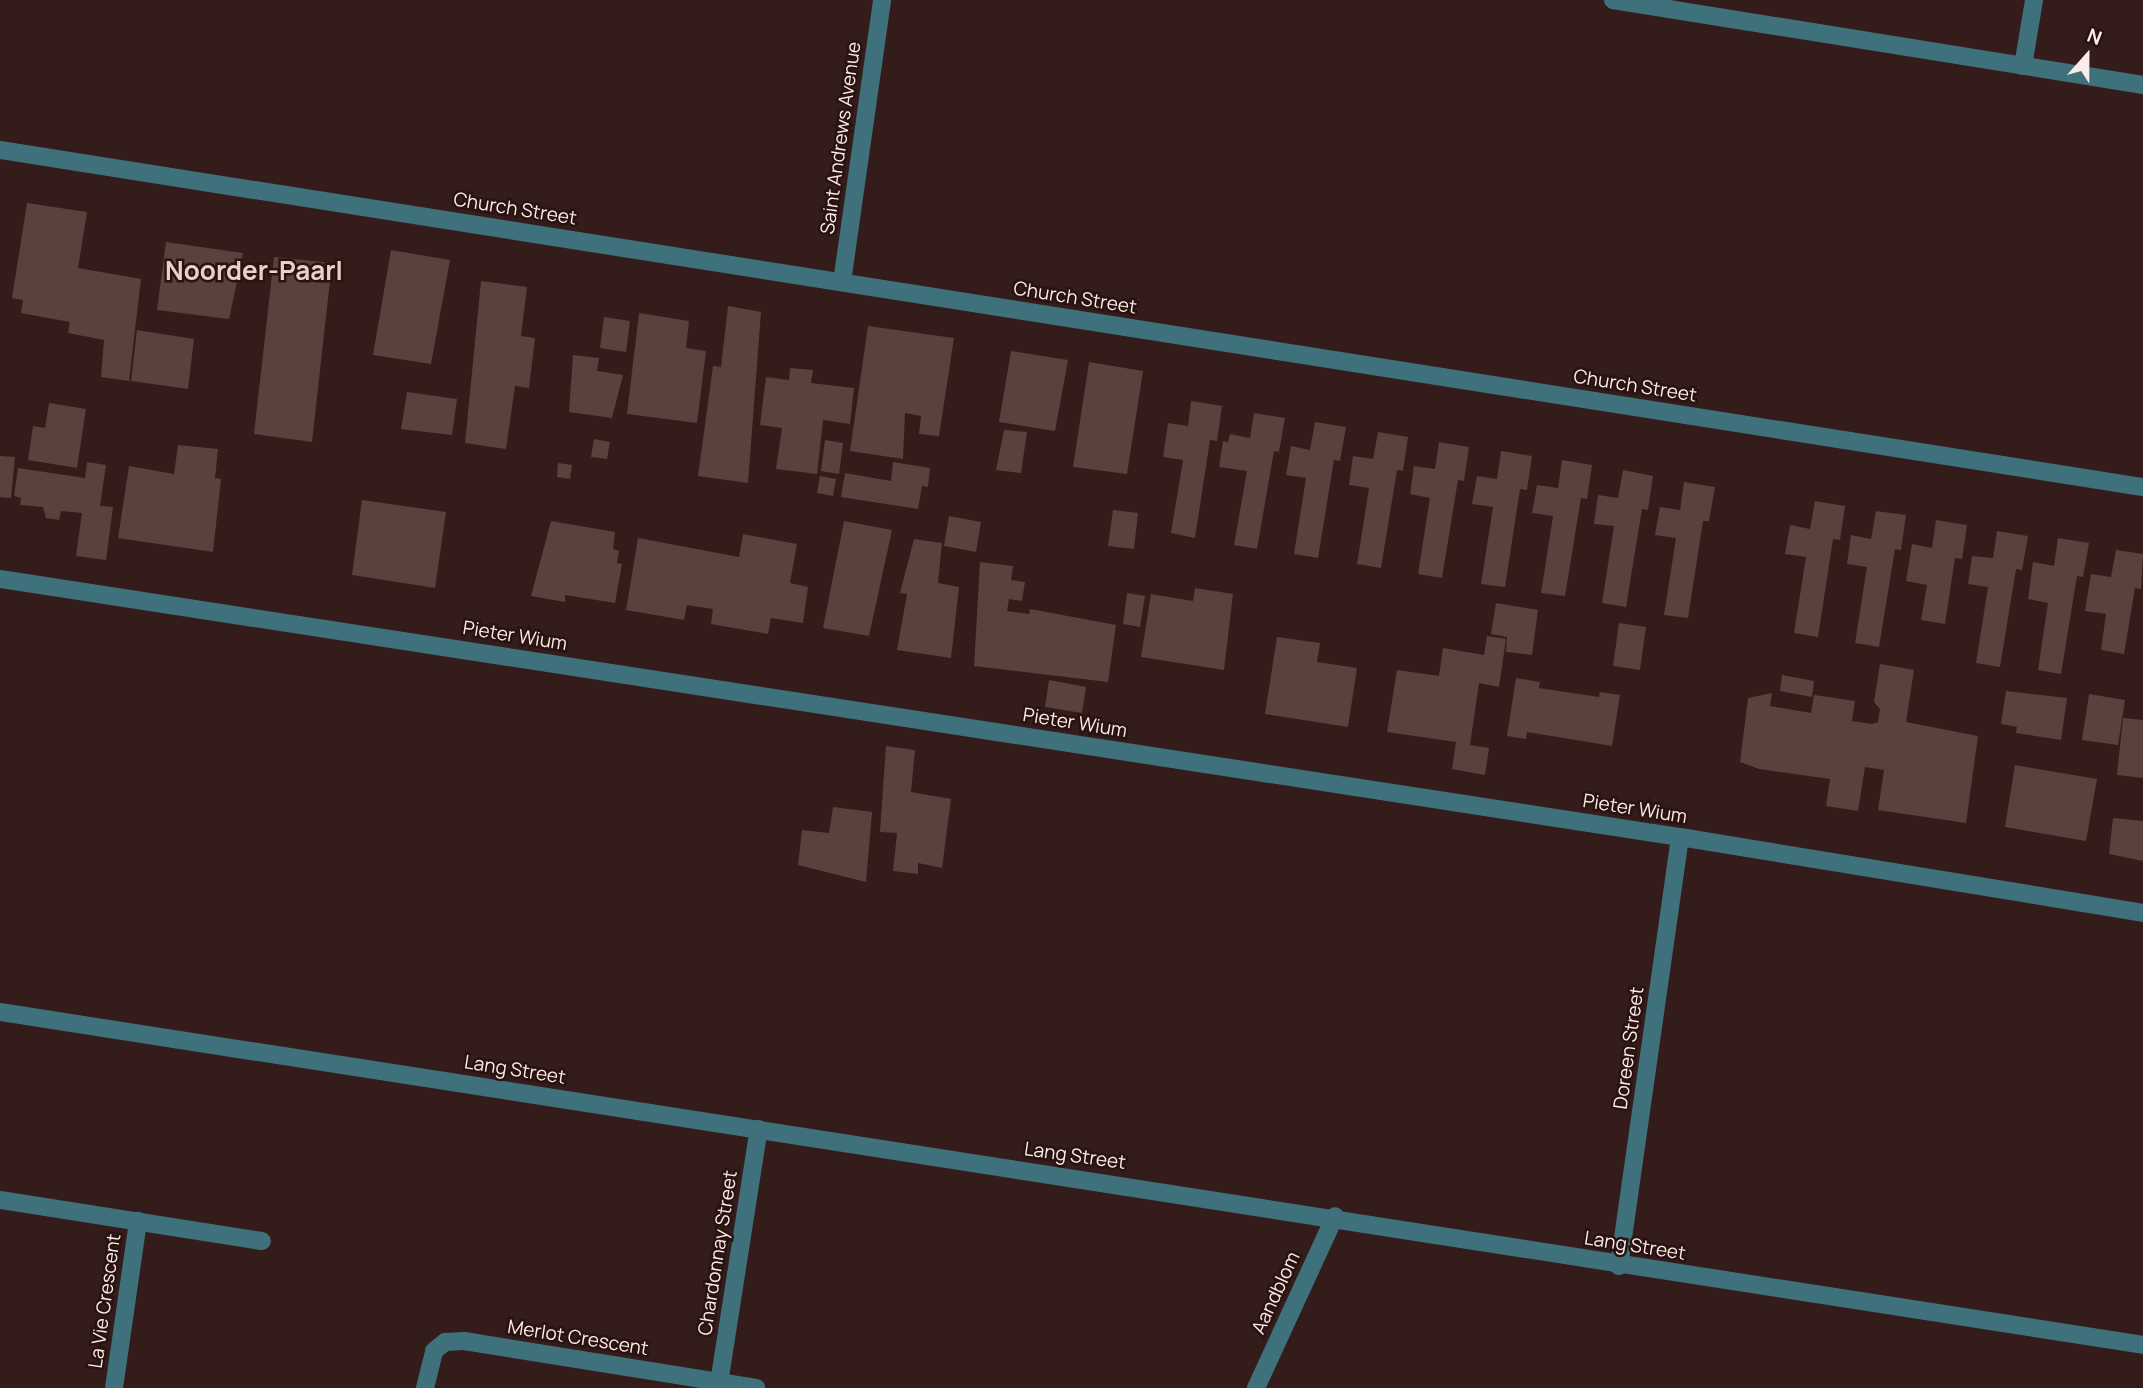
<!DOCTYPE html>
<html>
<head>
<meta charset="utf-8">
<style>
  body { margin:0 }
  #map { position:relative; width:2143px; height:1388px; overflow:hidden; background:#331c19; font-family:Manrope,sans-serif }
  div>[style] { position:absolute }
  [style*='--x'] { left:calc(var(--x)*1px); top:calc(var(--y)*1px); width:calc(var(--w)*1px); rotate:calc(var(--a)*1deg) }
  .building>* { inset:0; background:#5b413d }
  .minor>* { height:18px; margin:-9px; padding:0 9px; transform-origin:9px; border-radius:9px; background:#3f717d }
  .tertiary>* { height:18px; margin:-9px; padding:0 9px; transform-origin:9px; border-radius:9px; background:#3f717d }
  span { translate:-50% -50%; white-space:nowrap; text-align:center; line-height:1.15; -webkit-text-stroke:5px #291310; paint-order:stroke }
  .street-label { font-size:19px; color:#fcebe8 }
  .district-label { font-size:26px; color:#eecec9; font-weight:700 }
  .north { position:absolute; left:2052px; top:21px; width:70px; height:70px; -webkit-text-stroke:5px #291310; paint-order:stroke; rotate:21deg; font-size:19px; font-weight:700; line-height:28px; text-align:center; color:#fcebe8 }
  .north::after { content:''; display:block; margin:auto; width:24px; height:32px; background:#fcebe8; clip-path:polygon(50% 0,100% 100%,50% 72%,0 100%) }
</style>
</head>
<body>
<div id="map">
  <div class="building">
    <div style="clip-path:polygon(27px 203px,87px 212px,78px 268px,141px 279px,129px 381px,101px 377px,104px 340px,68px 333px,70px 322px,21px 313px,23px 300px,12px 298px)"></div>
    <div style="clip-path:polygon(166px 242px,243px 253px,229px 319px,157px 310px)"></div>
    <div style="clip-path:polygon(391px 250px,450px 260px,431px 364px,373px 355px)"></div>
    <div style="clip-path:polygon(274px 257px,332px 263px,312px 442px,254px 434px)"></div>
    <div style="clip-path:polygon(481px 281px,527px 287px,521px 336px,535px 338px,529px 388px,515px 386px,506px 449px,465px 443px)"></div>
    <div style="clip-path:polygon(728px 306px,761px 312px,748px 483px,698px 476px,713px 366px,721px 367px)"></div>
    <div style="clip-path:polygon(639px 313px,689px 321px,686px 348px,706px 351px,697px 423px,627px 414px)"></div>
    <div style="clip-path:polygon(604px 317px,630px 321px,626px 352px,600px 348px)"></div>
    <div style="clip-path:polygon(868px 326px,954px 338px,939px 436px,919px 434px,921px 416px,905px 413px,903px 459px,850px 451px)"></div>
    <div style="clip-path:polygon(137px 330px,194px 339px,188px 389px,131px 381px)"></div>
    <div style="clip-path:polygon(1011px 351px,1068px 360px,1055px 431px,999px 422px)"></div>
    <div style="clip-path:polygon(573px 355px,599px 358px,597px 371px,623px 375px,612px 418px,569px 412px)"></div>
    <div style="clip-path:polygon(1089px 362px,1143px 371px,1127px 474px,1073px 467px)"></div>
    <div style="clip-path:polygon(790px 368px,813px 370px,811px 383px,854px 388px,850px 424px,823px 420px,817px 474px,776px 469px,782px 428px,760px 425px,766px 377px,789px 380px)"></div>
    <div style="clip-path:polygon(407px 392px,457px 399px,452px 435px,401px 429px)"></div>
    <div style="clip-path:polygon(1191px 401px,1222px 406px,1217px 441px,1210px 440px,1195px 538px,1171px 533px,1183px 460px,1163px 457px,1168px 423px,1188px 426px)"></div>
    <div style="clip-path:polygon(49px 403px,86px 409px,77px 468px,28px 460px,33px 426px,45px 428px)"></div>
    <div style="clip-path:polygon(1254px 413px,1285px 418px,1279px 452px,1274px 451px,1257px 549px,1234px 545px,1247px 471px,1219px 467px,1223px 441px,1228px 442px,1230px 434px,1250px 438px)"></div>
    <div style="clip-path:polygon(1315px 422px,1346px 427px,1340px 461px,1334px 460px,1318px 558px,1294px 554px,1306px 478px,1286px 475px,1291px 446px,1310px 450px)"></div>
    <div style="clip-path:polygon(1004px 430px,1027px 432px,1021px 473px,996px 470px)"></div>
    <div style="clip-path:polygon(1378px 432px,1408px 437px,1403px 471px,1397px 470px,1381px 568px,1357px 564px,1369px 488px,1349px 485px,1353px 456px,1373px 459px)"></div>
    <div style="clip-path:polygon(594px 439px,610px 442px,607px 459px,591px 457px)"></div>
    <div style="clip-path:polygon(825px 440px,843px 443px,839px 474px,821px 471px)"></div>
    <div style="clip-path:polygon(1439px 442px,1469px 447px,1464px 481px,1458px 480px,1442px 578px,1418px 574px,1430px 498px,1410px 494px,1414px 466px,1435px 469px)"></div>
    <div style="clip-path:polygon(178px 445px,218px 449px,215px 478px,221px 479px,213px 552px,118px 538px,129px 466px,174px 474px)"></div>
    <div style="clip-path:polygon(1501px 451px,1532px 456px,1527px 490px,1520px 489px,1505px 587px,1481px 584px,1493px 507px,1472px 504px,1477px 476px,1497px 479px)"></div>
    <div style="clip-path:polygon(0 456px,15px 457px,11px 498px,0 497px)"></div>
    <div style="clip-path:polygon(1562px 460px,1592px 465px,1587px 499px,1581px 498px,1565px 596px,1541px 593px,1553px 516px,1532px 513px,1537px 485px,1558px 488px)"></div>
    <div style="clip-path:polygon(87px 462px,106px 465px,100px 506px,113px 507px,106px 560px,76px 556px,82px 513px,61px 511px,59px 520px,46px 518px,43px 507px,20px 505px,21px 498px,14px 496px,18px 468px,85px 478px)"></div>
    <div style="clip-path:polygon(893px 462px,930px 468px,928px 487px,922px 486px,918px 509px,841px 497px,845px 473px,891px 481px)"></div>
    <div style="clip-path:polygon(558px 463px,572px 465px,570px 479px,557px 477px)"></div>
    <div style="clip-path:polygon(1623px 470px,1653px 476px,1648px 510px,1642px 509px,1626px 607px,1602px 603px,1614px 526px,1594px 524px,1598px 495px,1618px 498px)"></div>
    <div style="clip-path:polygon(820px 476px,836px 479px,833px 496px,817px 493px)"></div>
    <div style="clip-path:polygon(1684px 482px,1715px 487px,1709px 521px,1703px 521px,1688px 618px,1664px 615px,1676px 538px,1655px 535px,1660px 507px,1680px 510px)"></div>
    <div style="clip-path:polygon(362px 500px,446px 512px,435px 588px,352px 575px)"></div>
    <div style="clip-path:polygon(1815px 501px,1845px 506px,1840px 540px,1833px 539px,1818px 637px,1794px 633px,1806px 557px,1785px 554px,1790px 525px,1810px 529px)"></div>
    <div style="clip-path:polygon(1113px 510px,1138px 513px,1134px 549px,1108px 546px)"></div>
    <div style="clip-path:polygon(1876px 511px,1906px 515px,1901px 550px,1895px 549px,1879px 647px,1855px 643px,1867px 567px,1847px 564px,1851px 535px,1871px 539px)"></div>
    <div style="clip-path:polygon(949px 516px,981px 522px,976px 552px,944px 546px)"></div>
    <div style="clip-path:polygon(1936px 520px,1967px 525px,1962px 559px,1955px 558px,1945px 624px,1921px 620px,1927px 585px,1906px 581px,1912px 544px,1932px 548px)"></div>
    <div style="clip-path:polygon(551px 521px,615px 532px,613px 549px,619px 551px,617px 563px,622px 564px,615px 603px,565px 595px,565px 602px,531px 596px)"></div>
    <div style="clip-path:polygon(844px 521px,892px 530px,869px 636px,823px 628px)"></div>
    <div style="clip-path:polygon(1997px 531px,2028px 536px,2022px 570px,2016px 569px,2000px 667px,1976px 663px,1988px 587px,1968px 584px,1972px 556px,1993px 558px)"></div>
    <div style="clip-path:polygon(743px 534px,797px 544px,790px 583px,808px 587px,803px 623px,771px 618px,768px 634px,711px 624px,713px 609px,687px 605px,684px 620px,626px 610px,638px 538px,739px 557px)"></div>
    <div style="clip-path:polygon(2058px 538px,2089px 543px,2083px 577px,2077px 576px,2061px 674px,2038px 670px,2048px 603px,2028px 599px,2033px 562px,2054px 566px)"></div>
    <div style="clip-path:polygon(914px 539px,942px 543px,938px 583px,959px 587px,951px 658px,897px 650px,907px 594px,900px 593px)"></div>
    <div style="clip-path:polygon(2116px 550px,2143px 554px,2141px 589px,2135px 588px,2124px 654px,2101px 650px,2106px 614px,2085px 611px,2091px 574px,2111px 577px)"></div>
    <div style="clip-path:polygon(980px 562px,1013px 566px,1011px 580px,1025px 582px,1022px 601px,1009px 599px,1007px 611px,1029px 614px,1030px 609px,1116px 625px,1108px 682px,974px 666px)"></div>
    <div style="clip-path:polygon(1195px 588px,1233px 594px,1224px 670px,1141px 657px,1151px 594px,1193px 601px)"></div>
    <div style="clip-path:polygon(1127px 593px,1145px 596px,1140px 627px,1123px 624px)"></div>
    <div style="clip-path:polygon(1496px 603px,1538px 610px,1532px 655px,1506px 652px,1507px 637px,1491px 634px)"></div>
    <div style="clip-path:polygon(1619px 623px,1646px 627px,1640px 670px,1613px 666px)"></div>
    <div style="clip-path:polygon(1487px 636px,1506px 639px,1499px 687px,1479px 683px,1470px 745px,1489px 748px,1485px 775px,1452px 769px,1456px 742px,1387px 732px,1397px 670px,1439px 676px,1443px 648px,1484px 655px)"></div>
    <div style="clip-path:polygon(1277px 637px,1320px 643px,1317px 662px,1357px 668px,1348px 727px,1265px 714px)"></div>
    <div style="clip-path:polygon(1880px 664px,1914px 670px,1906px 722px,1978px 736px,1966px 823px,1878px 810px,1884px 770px,1865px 767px,1858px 811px,1826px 806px,1830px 779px,1759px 769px,1740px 762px,1748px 698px,1772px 693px,1770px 706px,1811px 713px,1814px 695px,1855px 701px,1852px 721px,1872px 724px,1878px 722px,1880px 709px,1874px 702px)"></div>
    <div style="clip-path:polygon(1782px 675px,1814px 681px,1812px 697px,1780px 691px)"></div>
    <div style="clip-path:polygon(1516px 678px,1540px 682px,1539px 688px,1599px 697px,1600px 692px,1620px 695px,1612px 746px,1527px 732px,1526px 739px,1507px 736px)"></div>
    <div style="clip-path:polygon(1049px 680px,1086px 687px,1082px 713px,1045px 707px)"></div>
    <div style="clip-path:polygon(2006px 691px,2067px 698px,2061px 740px,2016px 733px,2017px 727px,2001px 724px)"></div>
    <div style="clip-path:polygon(2089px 694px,2125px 700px,2118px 745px,2082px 740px)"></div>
    <div style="clip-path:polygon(2123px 718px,2143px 720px,2143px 778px,2117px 775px)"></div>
    <div style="clip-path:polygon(886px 746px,915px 750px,911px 792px,951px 799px,942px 868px,918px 863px,918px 874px,893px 871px,897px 833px,880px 832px)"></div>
    <div style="clip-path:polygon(2015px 765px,2097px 779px,2086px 841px,2005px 827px)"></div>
    <div style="clip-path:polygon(833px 807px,872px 812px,866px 882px,798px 865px,802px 830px,829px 833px)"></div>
    <div style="clip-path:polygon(2113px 818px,2143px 821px,2143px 861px,2109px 854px)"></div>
  </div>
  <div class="minor">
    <div style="--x:1613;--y:0;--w:537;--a:9.11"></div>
    <div style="--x:2023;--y:66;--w:67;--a:-80.5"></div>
    <div style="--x:0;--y:150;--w:2169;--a:8.94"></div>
    <div style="--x:842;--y:282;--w:285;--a:-81.9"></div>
    <div style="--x:0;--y:579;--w:1700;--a:8.73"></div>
    <div style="--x:1680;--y:837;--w:469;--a:9.3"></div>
    <div style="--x:0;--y:1200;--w:265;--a:8.9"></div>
    <div style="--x:1619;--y:1266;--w:433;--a:-81.9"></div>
    <div style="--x:719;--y:1383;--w:257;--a:-81.1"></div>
    <div style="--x:114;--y:1388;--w:169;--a:-81.8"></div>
    <div style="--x:425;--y:1388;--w:38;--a:-76"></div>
    <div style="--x:434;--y:1351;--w:14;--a:-39"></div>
    <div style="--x:445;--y:1342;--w:19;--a:-3"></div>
    <div style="--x:464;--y:1341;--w:296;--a:9.1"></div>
    <div style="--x:1256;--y:1388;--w:189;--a:-65.3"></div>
  </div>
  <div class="tertiary">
    <div style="--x:0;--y:1012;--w:2169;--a:8.83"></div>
  </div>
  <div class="street-label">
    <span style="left:841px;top:138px;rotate:-82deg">Saint Andrews Avenue</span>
    <span style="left:515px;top:209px;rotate:9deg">Church Street</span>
    <span style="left:1075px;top:298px;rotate:9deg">Church Street</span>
    <span style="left:1635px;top:386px;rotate:9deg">Church Street</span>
    <span style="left:515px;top:636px;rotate:9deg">Pieter Wium</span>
    <span style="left:1075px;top:723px;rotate:9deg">Pieter Wium</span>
    <span style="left:1635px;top:809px;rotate:9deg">Pieter Wium</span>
    <span style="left:1629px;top:1048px;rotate:-82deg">Doreen Street</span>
    <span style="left:515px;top:1070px;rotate:9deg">Lang Street</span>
    <span style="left:1075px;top:1156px;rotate:8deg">Lang Street</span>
    <span style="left:1635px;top:1246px;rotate:9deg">Lang Street</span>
    <span style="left:718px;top:1253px;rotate:-81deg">Chardonnay Street</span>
    <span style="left:1276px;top:1293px;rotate:-65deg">Aandblom</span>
    <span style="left:105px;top:1301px;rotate:-82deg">La Vie Crescent</span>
    <span style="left:578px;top:1338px;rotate:9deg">Merlot Crescent</span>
  </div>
  <div class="district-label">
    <span style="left:254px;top:271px">Noorder-Paarl</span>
  </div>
  <div class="north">N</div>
</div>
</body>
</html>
